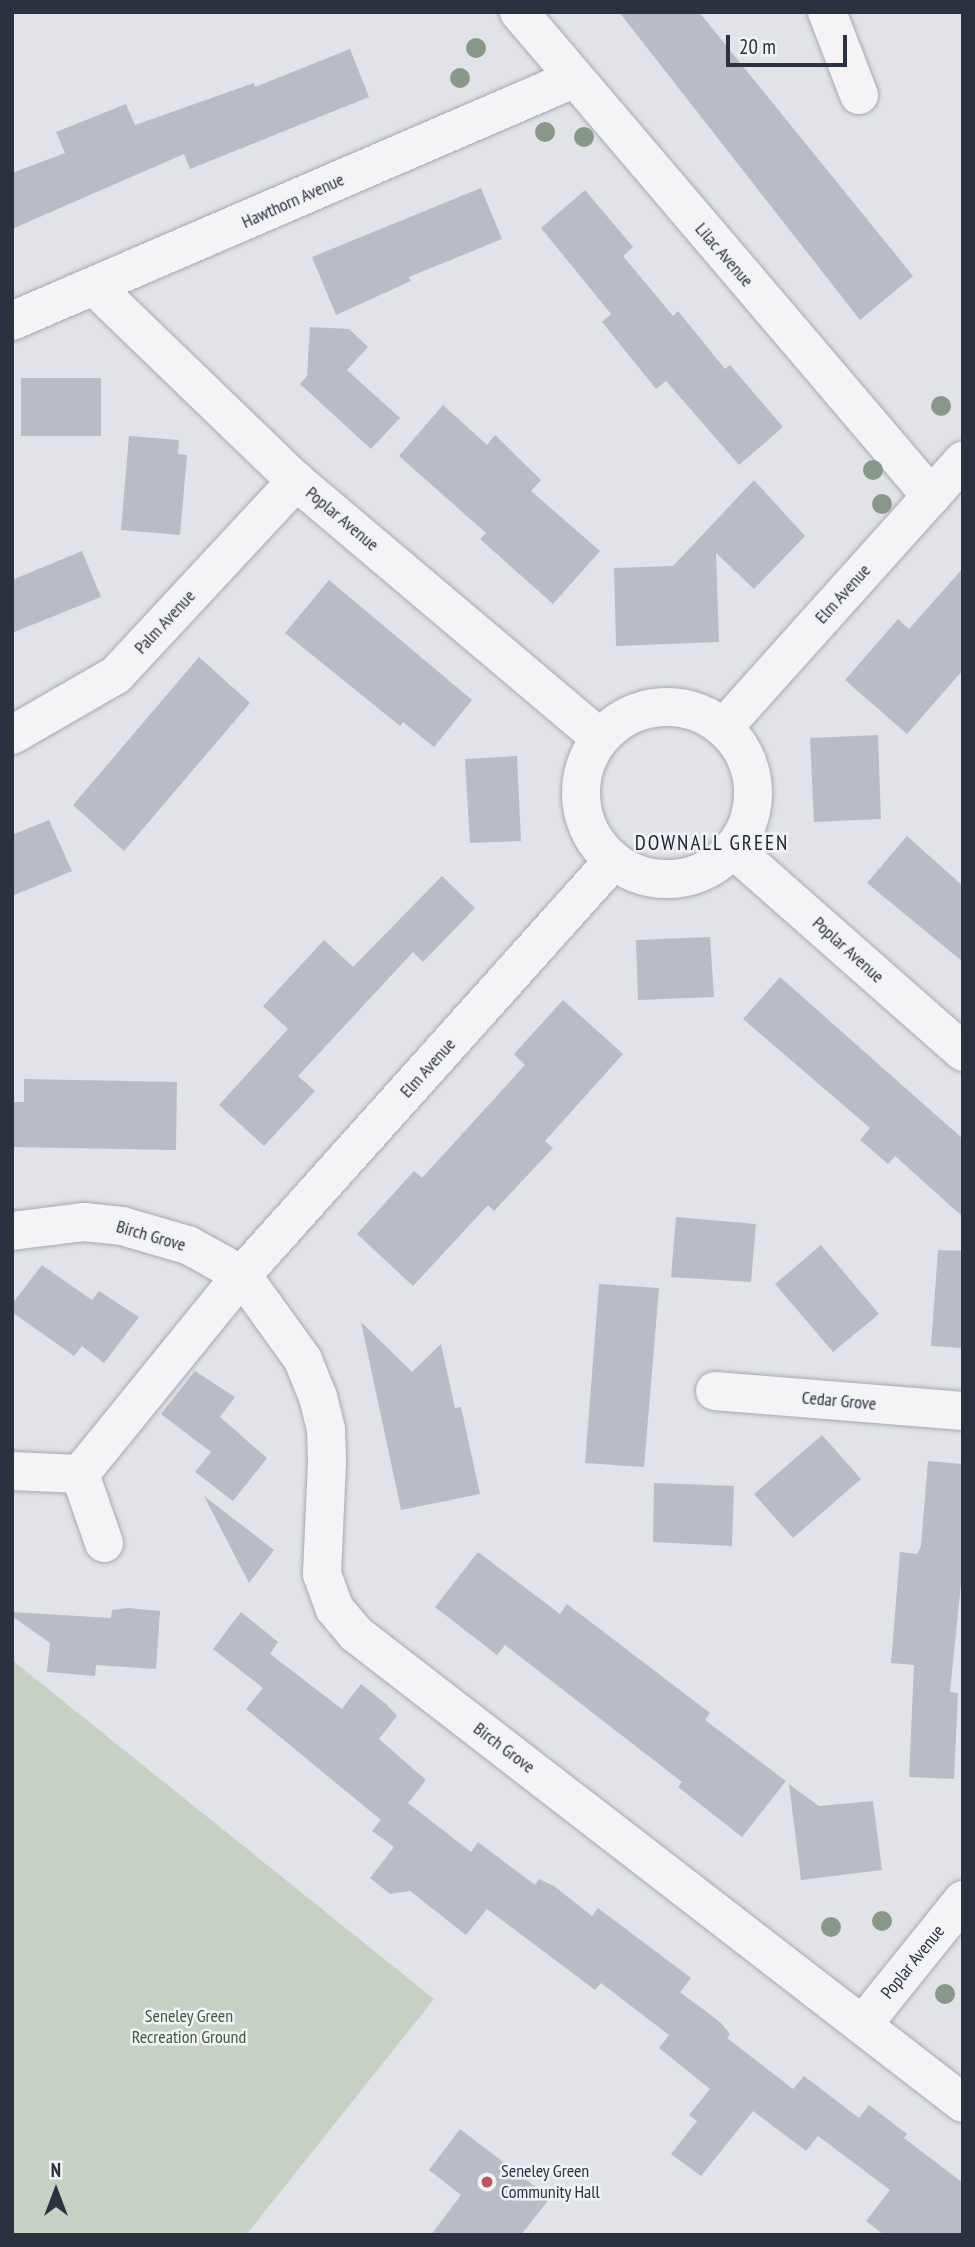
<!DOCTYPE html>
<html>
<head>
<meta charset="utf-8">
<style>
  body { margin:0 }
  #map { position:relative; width:975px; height:2247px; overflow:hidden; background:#e1e3e8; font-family:"PT Sans Narrow",sans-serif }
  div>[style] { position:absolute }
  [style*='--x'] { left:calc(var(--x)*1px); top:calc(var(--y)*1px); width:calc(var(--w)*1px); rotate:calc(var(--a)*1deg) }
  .green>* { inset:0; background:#c6d1c3 }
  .building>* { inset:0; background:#b9bcc5 }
  .roads { filter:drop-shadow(0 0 2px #a7aab2) drop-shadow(0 0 2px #a7aab2) }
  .minor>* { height:38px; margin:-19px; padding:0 19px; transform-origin:19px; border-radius:19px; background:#f4f4f7 }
  .minor>.ring { margin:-19px; padding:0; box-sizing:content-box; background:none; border:38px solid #f4f4f7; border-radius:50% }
  .trees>* { width:20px; height:20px; margin:-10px; border-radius:50%; background:#879788 }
  .dots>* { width:19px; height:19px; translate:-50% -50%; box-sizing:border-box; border:4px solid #f1f2f6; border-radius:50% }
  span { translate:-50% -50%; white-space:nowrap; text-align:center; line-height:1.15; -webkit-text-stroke:5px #f1f2f6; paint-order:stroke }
  .street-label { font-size:18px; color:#2b313e }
  .park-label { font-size:18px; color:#3d593a }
  .poi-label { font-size:18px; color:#2b313e }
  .left { translate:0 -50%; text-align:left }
  .quarter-label { font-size:21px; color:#1d222f; letter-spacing:2px }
  .frame { position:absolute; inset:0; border:14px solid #2b313e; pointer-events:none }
  .north { position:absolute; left:21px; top:2156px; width:70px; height:70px; -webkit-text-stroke:5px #f1f2f6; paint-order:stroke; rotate:0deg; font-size:19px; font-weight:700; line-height:28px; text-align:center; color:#2b313e }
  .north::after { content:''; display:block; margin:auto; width:24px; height:32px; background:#2b313e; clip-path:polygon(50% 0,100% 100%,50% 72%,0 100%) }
  .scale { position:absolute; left:726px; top:35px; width:121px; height:32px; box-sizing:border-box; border:4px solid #2b313e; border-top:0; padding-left:9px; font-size:21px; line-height:24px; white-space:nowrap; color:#2b313e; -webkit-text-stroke:5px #f1f2f6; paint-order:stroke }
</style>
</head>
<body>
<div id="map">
  <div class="green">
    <div style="clip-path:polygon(12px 1660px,434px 1999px,246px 2235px,12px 2235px)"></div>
  </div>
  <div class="building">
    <div style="clip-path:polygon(619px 12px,699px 12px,913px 276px,860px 320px)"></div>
    <div style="clip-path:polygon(350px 49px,369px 97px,190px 169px,184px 154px,12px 229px,12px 173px,65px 153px,56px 132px,126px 104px,135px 125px,254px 83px,255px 87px)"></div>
    <div style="clip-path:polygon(481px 188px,502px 239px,409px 277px,411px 281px,336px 315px,312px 257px)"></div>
    <div style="clip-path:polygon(585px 190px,633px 247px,623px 256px,673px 316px,678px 311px,725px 369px,730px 365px,783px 427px,739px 465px,666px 381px,656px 389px,602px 322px,611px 314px,541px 228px)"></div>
    <div style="clip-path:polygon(310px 327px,349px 329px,368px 347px,347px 370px,400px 418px,371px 449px,300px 384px,307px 376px)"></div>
    <div style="clip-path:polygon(21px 378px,101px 378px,101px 436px,21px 436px)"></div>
    <div style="clip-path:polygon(443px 405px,487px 445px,495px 435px,541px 480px,531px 491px,600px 551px,553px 604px,480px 539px,486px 533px,399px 456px)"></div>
    <div style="clip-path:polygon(129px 436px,179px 440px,178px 454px,187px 455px,180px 535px,121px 530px)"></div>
    <div style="clip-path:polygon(754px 480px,805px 536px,754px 589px,716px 553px,719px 642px,616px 646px,614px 568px,673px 566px)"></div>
    <div style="clip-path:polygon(82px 551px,101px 597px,12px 633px,12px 580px)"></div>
    <div style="clip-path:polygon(963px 568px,963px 670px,907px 734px,845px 680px,898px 619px,909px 629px)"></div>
    <div style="clip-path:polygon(329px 580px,472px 700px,434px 747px,403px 722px,400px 726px,285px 633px)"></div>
    <div style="clip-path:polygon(199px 657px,250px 703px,124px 851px,73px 805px)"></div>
    <div style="clip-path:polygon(878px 735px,881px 819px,814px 822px,810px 738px)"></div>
    <div style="clip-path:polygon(517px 756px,521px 841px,470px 843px,465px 759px)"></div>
    <div style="clip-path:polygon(49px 820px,72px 871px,12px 896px,12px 835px)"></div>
    <div style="clip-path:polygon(907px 836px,963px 886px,963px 962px,867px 883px)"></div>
    <div style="clip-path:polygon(442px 876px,475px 908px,423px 962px,413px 952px,298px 1076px,315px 1091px,264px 1146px,219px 1105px,288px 1029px,263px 1006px,324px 940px,353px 967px)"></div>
    <div style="clip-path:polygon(710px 937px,714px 997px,638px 1000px,636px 940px)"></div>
    <div style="clip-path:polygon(780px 977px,963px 1139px,963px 1217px,895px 1156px,888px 1164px,860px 1140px,870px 1128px,743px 1019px)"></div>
    <div style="clip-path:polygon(563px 1000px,623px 1054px,545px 1141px,553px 1148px,494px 1211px,488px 1205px,413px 1286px,357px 1234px,414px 1171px,422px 1178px,525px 1065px,514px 1054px)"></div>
    <div style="clip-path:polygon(24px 1079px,177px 1082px,176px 1150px,12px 1147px,12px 1102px,24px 1102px)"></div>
    <div style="clip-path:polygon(676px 1217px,756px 1224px,751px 1282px,671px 1277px)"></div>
    <div style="clip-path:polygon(821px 1245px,879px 1314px,833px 1352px,775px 1284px)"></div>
    <div style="clip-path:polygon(938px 1250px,963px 1251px,963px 1348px,931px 1346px)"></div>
    <div style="clip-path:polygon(42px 1265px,92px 1300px,99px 1291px,139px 1317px,104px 1363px,82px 1346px,74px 1356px,12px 1312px,12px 1304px)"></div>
    <div style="clip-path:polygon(599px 1284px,659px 1288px,644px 1467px,585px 1463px)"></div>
    <div style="clip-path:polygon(361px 1322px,412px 1372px,441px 1344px,455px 1408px,461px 1407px,480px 1494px,401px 1510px)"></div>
    <div style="clip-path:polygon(195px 1371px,235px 1397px,220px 1417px,267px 1458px,233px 1501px,195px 1472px,211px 1452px,161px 1414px)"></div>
    <div style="clip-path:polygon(822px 1435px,861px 1479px,793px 1538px,754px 1494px)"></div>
    <div style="clip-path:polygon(928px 1461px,963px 1464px,963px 1564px,950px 1692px,958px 1693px,954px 1779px,909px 1777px,914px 1665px,891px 1663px,900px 1552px,917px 1554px,921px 1546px)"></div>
    <div style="clip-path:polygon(654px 1483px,734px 1486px,732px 1546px,653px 1542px)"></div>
    <div style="clip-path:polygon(204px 1496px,274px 1550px,249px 1583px)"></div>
    <div style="clip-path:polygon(478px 1552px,560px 1614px,567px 1604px,710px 1713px,705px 1720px,786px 1781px,742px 1837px,678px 1787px,682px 1782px,505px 1645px,497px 1655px,435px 1607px)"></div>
    <div style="clip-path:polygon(128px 1608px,160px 1611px,156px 1669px,96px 1665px,95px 1676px,47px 1672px,50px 1643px,12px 1616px,12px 1612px,111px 1618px,112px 1610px)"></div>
    <div style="clip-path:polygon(241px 1612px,278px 1642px,270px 1654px,342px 1709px,361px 1684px,386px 1704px,397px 1716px,379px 1739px,426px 1780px,408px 1803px,471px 1852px,478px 1842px,535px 1885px,539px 1879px,554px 1886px,592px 1916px,598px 1908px,691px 1978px,680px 1992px,720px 2022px,730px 2034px,727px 2038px,793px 2089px,804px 2076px,859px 2118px,869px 2105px,907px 2134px,904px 2138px,963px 2183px,963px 2235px,884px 2235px,866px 2221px,890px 2190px,818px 2136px,806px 2151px,753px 2111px,701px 2176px,671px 2154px,697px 2121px,689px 2115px,710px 2089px,659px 2048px,669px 2035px,601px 1983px,595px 1990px,487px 1909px,466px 1935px,410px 1891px,390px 1894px,370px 1878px,394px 1847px,372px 1831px,381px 1820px,246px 1709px,263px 1688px,213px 1649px)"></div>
    <div style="clip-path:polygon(789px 1784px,819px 1806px,873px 1801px,882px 1870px,801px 1880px)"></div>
    <div style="clip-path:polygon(460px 2129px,550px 2198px,521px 2235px,431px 2235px,461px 2195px,429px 2170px)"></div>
  </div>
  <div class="roads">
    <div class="minor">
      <div style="--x:519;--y:12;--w:636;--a:49.59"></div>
      <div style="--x:827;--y:12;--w:89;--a:68.9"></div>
      <div style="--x:96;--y:288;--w:278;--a:44"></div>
      <div style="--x:296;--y:481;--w:397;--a:40.2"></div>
      <div style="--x:12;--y:321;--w:611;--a:-23.33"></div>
      <div class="ring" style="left:581px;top:707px;width:134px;height:134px"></div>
      <div style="--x:724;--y:727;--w:358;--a:-48.1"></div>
      <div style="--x:12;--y:735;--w:120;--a:-30"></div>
      <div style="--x:116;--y:675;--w:265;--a:-47.1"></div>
      <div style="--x:733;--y:849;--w:307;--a:41.4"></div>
      <div style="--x:12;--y:1231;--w:73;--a:-7.1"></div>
      <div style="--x:84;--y:1222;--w:38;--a:6"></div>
      <div style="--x:122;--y:1226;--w:69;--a:16.1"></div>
      <div style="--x:188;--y:1245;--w:62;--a:29.1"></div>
      <div style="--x:242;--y:1275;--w:105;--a:54.3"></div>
      <div style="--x:303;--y:1360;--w:40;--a:68"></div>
      <div style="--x:318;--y:1397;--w:34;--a:76"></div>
      <div style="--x:326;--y:1430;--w:33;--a:88"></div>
      <div style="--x:327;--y:1463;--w:111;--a:92.6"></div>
      <div style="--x:322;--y:1574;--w:37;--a:70"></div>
      <div style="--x:335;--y:1609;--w:33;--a:50"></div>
      <div style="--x:356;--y:1634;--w:767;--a:37.69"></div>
      <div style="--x:715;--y:1391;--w:249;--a:4.6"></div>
      <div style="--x:12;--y:1471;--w:68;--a:2.5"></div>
      <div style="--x:80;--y:1474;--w:73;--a:70.8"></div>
      <div style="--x:80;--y:1474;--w:257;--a:-50.9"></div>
      <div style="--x:242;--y:1275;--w:556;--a:-48.14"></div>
      <div style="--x:864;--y:2023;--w:158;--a:-51.2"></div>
    </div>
  </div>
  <div class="trees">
    <div style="left:476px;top:48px"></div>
    <div style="left:460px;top:78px"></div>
    <div style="left:545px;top:132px"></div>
    <div style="left:584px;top:137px"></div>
    <div style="left:941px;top:406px"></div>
    <div style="left:873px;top:470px"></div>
    <div style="left:882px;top:504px"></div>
    <div style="left:882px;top:1921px"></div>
    <div style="left:831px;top:1927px"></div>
    <div style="left:945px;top:1994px"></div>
  </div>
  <div class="dots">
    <div style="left:487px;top:2182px;background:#c0535b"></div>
  </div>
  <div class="street-label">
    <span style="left:293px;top:201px;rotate:-24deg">Hawthorn Avenue</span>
    <span style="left:724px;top:255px;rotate:49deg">Lilac Avenue</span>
    <span style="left:342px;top:519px;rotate:40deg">Poplar Avenue</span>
    <span style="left:843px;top:594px;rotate:-48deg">Elm Avenue</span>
    <span style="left:165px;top:622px;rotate:-47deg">Palm Avenue</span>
    <span style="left:848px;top:950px;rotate:42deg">Poplar Avenue</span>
    <span style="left:428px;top:1068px;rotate:-48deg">Elm Avenue</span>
    <span style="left:151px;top:1236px;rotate:16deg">Birch Grove</span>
    <span style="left:839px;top:1401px;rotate:5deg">Cedar Grove</span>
    <span style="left:504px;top:1748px;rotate:37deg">Birch Grove</span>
    <span style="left:913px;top:1962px;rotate:-51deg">Poplar Avenue</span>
  </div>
  <div class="park-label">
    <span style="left:189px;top:2027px">Seneley Green<br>Recreation Ground</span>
  </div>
  <div class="poi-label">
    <span class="left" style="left:501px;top:2182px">Seneley Green<br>Community Hall</span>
  </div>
  <div class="quarter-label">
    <span style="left:712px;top:843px">DOWNALL GREEN</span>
  </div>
  <div class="frame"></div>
  <div class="north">N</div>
  <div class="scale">20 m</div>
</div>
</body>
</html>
